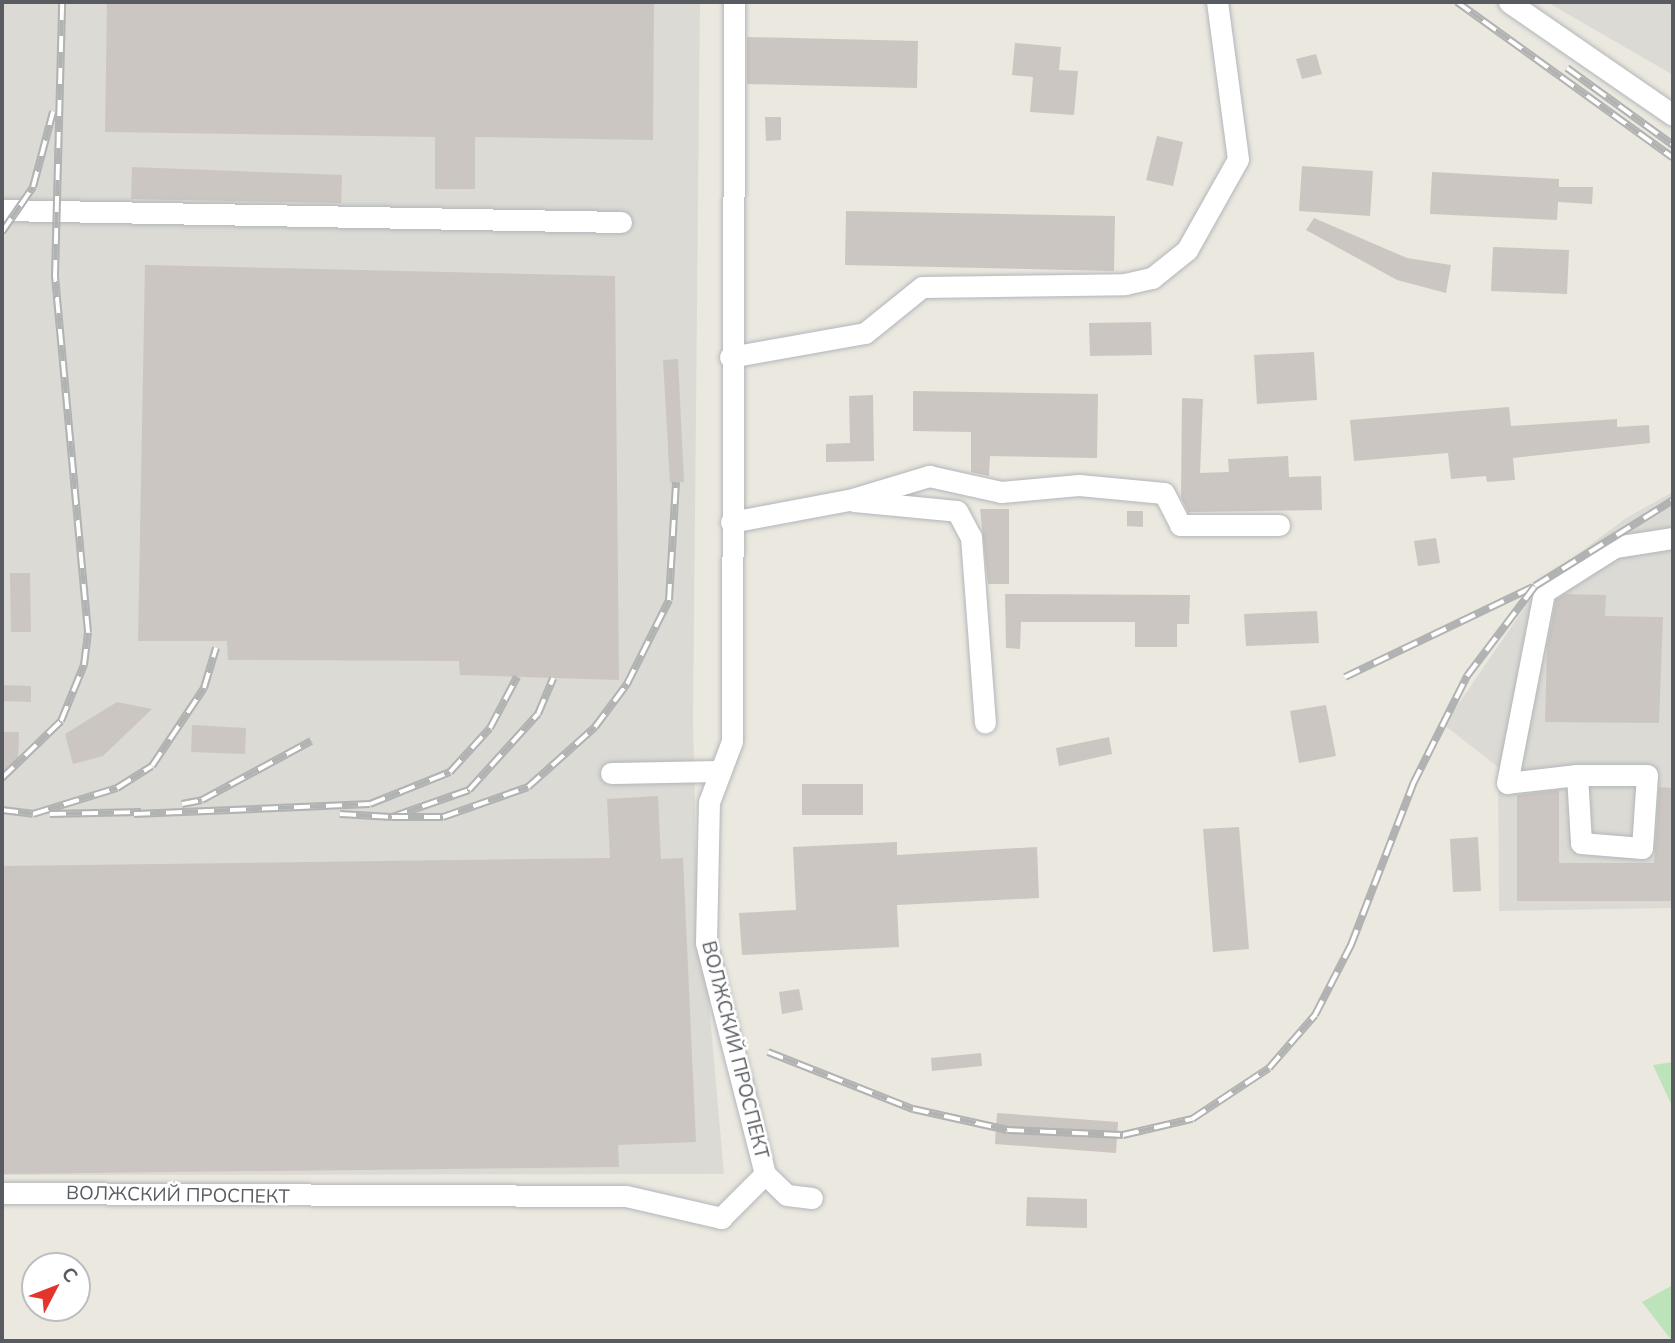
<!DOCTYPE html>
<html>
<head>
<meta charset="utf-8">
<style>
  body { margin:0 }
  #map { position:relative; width:1675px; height:1343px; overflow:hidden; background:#ebe8df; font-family:Mulish,sans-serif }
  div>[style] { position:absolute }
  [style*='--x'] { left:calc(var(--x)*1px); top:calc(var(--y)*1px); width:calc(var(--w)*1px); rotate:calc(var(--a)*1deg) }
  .industrial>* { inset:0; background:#dcdad4 }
  .green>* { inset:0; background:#bde3bb }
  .building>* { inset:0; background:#cbc6c1 }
  .roads { filter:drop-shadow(0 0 2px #b2b6ba) drop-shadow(0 0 2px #b2b6ba) }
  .minor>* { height:21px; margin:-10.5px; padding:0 10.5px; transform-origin:10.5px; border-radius:10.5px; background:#fff }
  .rail>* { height:8px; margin-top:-4px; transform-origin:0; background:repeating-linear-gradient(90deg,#fff 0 16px,#b1b2b2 0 32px); box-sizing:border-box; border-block:2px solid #b1b2b2 }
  span { translate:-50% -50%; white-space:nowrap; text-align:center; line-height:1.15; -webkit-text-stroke:5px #fff; paint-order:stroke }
  .street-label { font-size:19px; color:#585c60 }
  .frame { position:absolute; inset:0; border:4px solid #585c60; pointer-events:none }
  .north { position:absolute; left:21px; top:1252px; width:70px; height:70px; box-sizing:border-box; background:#fff; border:2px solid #bcbebf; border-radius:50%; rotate:48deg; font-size:19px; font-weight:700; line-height:28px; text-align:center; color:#585c60 }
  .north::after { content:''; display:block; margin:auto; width:24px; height:32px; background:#e4352d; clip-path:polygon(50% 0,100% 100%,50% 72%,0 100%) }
</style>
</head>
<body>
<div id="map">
  <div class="industrial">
    <div style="clip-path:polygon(2px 2px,700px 2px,693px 721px,696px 858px,724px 1174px,2px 1175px)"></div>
    <div style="clip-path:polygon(1547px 2px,1673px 2px,1673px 75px)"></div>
    <div style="clip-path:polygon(1673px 492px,1673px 908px,1499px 911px,1498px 767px,1444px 725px,1527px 604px,1564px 565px,1626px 518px)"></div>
  </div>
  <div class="green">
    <div style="clip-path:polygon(1673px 1062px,1673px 1108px,1653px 1065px)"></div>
    <div style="clip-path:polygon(1673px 1285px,1673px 1341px,1672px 1341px,1642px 1302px)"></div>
  </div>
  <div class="building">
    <div style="clip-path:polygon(107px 2px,654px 2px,653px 140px,475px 137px,475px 189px,435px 189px,435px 137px,105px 132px)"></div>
    <div style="clip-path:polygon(747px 37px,918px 41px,917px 88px,747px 84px)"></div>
    <div style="clip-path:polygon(1015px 43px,1061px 47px,1059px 70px,1078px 71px,1074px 115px,1030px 112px,1033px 77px,1012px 75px)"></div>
    <div style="clip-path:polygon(1316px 54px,1322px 74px,1302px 79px,1296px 59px)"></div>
    <div style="clip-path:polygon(765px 117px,781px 117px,781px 140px,766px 141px)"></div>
    <div style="clip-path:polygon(1157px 136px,1183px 142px,1173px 186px,1146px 180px)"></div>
    <div style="clip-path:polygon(1302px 166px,1373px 171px,1370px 216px,1299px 211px)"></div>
    <div style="clip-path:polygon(132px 167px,342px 175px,341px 203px,131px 199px)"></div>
    <div style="clip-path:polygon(1432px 172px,1559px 179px,1559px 187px,1593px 187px,1592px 204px,1558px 202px,1557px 220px,1430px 214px)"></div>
    <div style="clip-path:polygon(846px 211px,1115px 216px,1114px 271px,845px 265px)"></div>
    <div style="clip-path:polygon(1314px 218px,1407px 258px,1451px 265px,1446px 293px,1397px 280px,1306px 230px)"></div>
    <div style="clip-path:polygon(1493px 247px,1569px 250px,1567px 294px,1491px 291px)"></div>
    <div style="clip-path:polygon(145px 265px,615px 276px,619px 680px,460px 675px,459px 661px,228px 660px,227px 641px,138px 641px)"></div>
    <div style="clip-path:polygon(1151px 322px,1152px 355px,1090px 356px,1089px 323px)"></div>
    <div style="clip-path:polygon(1314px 352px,1317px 400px,1257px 404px,1254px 355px)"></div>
    <div style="clip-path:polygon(678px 359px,684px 482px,670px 483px,663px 360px)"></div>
    <div style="clip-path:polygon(913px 391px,1098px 394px,1097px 458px,990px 456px,989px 476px,971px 472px,971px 432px,913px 431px)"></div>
    <div style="clip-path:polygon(873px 395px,874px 461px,826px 462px,826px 444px,850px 443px,849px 396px)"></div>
    <div style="clip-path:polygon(1182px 398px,1203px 399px,1200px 473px,1229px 472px,1228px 459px,1288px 456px,1289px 477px,1321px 476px,1322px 510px,1188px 512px,1181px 498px)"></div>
    <div style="clip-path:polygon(1509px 407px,1511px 426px,1617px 419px,1617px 427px,1649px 425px,1650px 443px,1513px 458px,1515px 480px,1487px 482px,1486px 476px,1451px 479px,1448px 453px,1354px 461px,1350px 420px)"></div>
    <div style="clip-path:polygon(980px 509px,1009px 509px,1009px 584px,988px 584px)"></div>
    <div style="clip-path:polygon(1127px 511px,1143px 511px,1143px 527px,1127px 526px)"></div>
    <div style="clip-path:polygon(1436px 538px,1440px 563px,1418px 566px,1414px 541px)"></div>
    <div style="clip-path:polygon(10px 573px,30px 573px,31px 632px,11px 632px)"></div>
    <div style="clip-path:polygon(1005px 594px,1190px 595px,1189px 624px,1177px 624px,1177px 647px,1135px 647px,1135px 622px,1021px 622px,1020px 649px,1006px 648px)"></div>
    <div style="clip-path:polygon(1565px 594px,1606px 595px,1605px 616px,1663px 617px,1659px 723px,1545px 722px,1547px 646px,1556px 600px)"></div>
    <div style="clip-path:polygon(1317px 611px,1319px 643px,1246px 646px,1244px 614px)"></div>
    <div style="clip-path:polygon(2px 685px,31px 686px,31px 702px,2px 701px)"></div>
    <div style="clip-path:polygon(117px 702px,152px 709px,103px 756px,73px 764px,65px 734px)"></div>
    <div style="clip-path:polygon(1326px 705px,1336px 756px,1299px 763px,1290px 711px)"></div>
    <div style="clip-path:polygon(192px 725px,246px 728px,245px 754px,191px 752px)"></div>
    <div style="clip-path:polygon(2px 732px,19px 732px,18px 763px,2px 772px)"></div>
    <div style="clip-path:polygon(1109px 737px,1112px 754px,1059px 766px,1056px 748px)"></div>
    <div style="clip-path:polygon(802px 784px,863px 784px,863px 815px,802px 815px)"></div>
    <div style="clip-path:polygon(1659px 787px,1673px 788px,1673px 901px,1517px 901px,1517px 795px,1559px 790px,1559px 863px,1654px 863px)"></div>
    <div style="clip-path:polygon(658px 796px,661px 859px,683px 858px,696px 1142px,618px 1145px,619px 1167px,2px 1174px,2px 866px,610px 858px,607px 799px)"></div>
    <div style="clip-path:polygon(1239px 827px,1249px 949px,1213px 952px,1203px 829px)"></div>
    <div style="clip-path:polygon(1478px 837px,1481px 891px,1453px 892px,1450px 839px)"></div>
    <div style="clip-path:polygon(897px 842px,897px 855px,1037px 847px,1039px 898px,897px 905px,899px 947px,742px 955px,739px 913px,796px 910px,793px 847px)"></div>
    <div style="clip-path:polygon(799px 989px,803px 1010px,782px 1014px,779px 992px)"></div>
    <div style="clip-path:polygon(981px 1053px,982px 1066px,932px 1071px,931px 1058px)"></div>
    <div style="clip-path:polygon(997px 1113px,1118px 1122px,1116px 1153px,995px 1144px)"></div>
    <div style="clip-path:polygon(1027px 1197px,1087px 1199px,1087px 1228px,1026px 1226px)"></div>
  </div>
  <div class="roads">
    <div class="minor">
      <div style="--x:1509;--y:2;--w:199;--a:34.6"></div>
      <div style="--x:2;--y:210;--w:619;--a:1.11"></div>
      <div style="--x:730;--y:357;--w:137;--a:-10.1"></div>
      <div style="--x:865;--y:333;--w:73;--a:-38.9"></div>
      <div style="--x:922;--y:287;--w:203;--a:-0.8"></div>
      <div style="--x:1125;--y:284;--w:28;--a:-13"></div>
      <div style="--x:1152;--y:278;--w:45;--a:-38.7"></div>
      <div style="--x:1187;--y:250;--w:104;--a:-60.7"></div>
      <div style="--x:1238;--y:159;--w:158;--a:-97.6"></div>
      <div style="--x:854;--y:501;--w:103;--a:5.5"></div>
      <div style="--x:957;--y:511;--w:30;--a:62"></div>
      <div style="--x:971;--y:537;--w:186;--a:85.7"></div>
      <div style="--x:731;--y:522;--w:120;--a:-10.6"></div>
      <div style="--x:849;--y:500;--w:84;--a:-16.7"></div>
      <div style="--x:929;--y:476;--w:74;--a:12.5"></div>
      <div style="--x:1001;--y:492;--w:78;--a:-5.1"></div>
      <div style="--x:1079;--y:485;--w:85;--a:5.4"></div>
      <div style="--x:1164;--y:493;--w:36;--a:63"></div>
      <div style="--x:1180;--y:525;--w:99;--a:0"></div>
      <div style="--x:611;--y:773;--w:109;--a:-1.1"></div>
      <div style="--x:1577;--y:775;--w:68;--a:86.6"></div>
      <div style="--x:1581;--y:843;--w:61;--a:4.7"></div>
      <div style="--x:1642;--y:848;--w:73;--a:-86.1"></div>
      <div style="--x:1647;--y:775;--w:70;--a:180"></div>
      <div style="--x:1577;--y:775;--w:70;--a:173.5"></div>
      <div style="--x:1507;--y:783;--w:195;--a:-79"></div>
      <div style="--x:1544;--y:592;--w:84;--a:-32.4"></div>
      <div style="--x:1615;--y:547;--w:59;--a:-8.8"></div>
      <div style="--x:765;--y:1174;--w:30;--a:44"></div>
      <div style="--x:787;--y:1195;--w:25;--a:7"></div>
      <div style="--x:2;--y:1193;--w:624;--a:0.28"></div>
      <div style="--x:626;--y:1196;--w:98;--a:13"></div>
      <div style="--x:721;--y:1218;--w:62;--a:-45"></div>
      <div style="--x:765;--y:1174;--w:238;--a:-104.3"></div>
      <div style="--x:706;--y:943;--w:141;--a:-88.8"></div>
      <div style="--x:709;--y:802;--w:65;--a:-69.3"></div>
      <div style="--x:732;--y:741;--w:739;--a:-89.84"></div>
    </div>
  </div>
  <div class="rail">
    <div style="--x:1457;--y:2;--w:266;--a:35.8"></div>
    <div style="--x:1567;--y:68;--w:131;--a:36"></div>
    <div style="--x:2;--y:232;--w:55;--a:-55.4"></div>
    <div style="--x:33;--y:187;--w:78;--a:-75.1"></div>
    <div style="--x:1345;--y:677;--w:208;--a:-25.6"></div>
    <div style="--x:2;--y:778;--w:82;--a:-44"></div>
    <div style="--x:61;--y:721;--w:61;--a:-67.7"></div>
    <div style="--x:84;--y:665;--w:33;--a:-83"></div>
    <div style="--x:88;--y:632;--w:358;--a:-95.3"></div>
    <div style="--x:55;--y:276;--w:274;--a:-88.5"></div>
    <div style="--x:182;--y:804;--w:20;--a:-11"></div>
    <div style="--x:202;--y:800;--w:124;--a:-28.4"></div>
    <div style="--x:2;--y:810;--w:31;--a:7"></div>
    <div style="--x:33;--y:814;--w:88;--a:-17.2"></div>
    <div style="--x:117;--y:788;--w:41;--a:-32.2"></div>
    <div style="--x:152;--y:766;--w:94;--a:-56.3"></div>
    <div style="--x:204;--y:688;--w:42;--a:-73.3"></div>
    <div style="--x:50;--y:814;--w:91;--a:-1.3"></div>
    <div style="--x:134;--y:814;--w:236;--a:-2.4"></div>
    <div style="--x:370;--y:804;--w:86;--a:-21.8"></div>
    <div style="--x:450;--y:772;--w:59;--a:-47.7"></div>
    <div style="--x:490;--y:728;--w:58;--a:-62.1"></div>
    <div style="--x:340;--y:814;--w:52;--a:3.3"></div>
    <div style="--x:392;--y:817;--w:82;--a:-19.3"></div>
    <div style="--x:469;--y:790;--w:103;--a:-47.8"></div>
    <div style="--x:538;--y:714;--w:39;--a:-67"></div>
    <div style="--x:392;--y:817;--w:51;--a:0"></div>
    <div style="--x:443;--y:817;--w:90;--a:-19.4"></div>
    <div style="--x:528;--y:787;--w:90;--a:-41.8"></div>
    <div style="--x:595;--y:727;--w:54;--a:-53.3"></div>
    <div style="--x:627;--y:684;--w:94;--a:-63.4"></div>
    <div style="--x:669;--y:600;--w:118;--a:-86.6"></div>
    <div style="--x:768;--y:1052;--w:156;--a:21.5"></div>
    <div style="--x:913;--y:1109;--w:97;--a:12.5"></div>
    <div style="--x:1008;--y:1130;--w:115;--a:2.5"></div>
    <div style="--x:1123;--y:1135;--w:71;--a:-13.1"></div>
    <div style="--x:1192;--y:1119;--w:92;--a:-33.5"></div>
    <div style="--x:1269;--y:1068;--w:70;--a:-49"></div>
    <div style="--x:1315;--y:1015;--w:79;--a:-62.8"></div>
    <div style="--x:1351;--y:945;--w:173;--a:-68.9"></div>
    <div style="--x:1413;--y:784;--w:121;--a:-63.4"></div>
    <div style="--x:1467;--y:676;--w:113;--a:-52.9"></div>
    <div style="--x:1535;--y:586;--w:163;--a:-31.9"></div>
  </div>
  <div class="street-label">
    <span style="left:735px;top:1050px;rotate:76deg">ВОЛЖСКИЙ ПРОСПЕКТ</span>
    <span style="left:178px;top:1195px;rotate:1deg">ВОЛЖСКИЙ ПРОСПЕКТ</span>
  </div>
  <div class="frame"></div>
  <div class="north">С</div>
</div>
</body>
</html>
